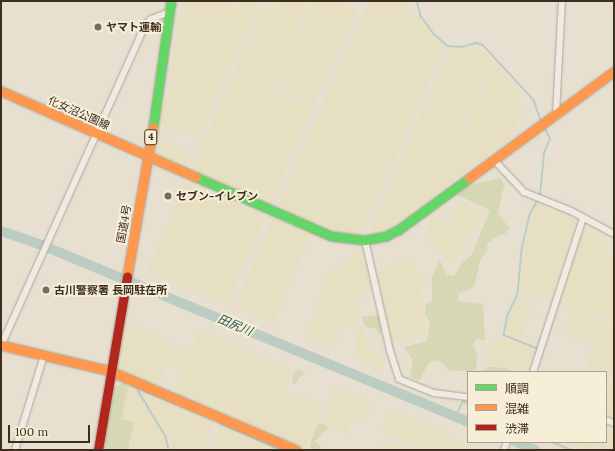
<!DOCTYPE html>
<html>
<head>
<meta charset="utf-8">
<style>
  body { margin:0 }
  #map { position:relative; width:615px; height:451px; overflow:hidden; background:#e7e0d1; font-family:Lora,"Noto Sans JP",serif }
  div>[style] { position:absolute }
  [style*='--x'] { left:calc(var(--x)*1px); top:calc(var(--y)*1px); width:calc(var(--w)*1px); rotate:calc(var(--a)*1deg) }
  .farmland>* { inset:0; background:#e6dfc2 }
  .green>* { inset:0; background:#d6d7b3 }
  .stream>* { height:1.5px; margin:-0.75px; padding:0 0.75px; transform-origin:0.75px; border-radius:0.75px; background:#bcccc2 }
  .river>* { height:10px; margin:-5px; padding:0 5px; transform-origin:5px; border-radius:5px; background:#bcccc2 }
  .roads { filter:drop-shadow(0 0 1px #ada599) drop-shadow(0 0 1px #ada599) }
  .street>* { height:6px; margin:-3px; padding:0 3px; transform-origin:3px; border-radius:3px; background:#efebe3 }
  .fast>* { height:9px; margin:-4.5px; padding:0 4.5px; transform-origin:4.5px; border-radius:4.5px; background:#63d668 }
  .slow>* { height:9px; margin:-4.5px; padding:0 4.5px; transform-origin:4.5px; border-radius:4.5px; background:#ff974d }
  .jam>* { height:9px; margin:-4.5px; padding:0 4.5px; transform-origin:4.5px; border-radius:4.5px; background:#b3261e }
  .dots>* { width:11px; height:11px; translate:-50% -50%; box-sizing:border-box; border:2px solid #f7eed8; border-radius:50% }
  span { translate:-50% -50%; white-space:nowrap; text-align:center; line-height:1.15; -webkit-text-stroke:4px #f7eed8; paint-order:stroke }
  .shield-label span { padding:1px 3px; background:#f7eed8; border:1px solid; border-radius:3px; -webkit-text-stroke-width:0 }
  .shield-label { font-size:10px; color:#3d2e20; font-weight:700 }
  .poi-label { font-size:11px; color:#3d2e20; font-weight:700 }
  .left { translate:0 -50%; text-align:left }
  .street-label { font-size:11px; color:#3d2e20 }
  .water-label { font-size:12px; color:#2f5d5a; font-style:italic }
  .frame { position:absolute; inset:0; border:2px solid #3d2e20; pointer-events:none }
  .legend { position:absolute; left:467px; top:371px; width:140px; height:72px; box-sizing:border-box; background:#f7eed8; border:1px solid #ada18e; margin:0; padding:5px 7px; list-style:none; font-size:12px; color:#3d2e20 }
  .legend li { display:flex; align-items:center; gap:8px; height:20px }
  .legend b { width:20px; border:1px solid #ada18e }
  .scale { position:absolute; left:8px; top:425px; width:82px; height:18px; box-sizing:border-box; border:2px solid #3d2e20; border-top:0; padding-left:5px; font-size:12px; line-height:14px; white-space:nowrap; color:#3d2e20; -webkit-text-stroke:3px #f7eed8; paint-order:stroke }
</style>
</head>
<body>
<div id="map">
  <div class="farmland">
    <div style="clip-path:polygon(183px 1px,225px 1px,254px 14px,243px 41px,181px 14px)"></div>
    <div style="clip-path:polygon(229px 1px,260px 1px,255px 12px)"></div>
    <div style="clip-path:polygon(266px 1px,310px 1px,303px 17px)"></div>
    <div style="clip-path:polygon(313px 1px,339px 1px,357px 9px,346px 36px,305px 18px)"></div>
    <div style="clip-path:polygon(369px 1px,410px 1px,412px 4px,396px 41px,358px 24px)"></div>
    <div style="clip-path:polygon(264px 3px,302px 19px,288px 52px,250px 35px)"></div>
    <div style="clip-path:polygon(414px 11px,443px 50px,432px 74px,393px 56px)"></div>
    <div style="clip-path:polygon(180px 15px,241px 42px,230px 68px,174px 44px,180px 30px,176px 25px)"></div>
    <div style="clip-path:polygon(305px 20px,345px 38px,330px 71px,290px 53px)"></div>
    <div style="clip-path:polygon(357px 26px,395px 42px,384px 69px,346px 53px)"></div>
    <div style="clip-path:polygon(249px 37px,287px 54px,272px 87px,234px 71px)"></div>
    <div style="clip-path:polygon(174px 47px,228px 70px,216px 97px,170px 77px)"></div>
    <div style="clip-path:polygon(474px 47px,479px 48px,492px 59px,464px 121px,425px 104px,449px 51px)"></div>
    <div style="clip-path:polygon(344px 54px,383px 71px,371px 97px,333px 80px)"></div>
    <div style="clip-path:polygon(289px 55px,329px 72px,314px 105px,275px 88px)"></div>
    <div style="clip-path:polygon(391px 58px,431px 75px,420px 102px,380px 85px)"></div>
    <div style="clip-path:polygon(495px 62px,520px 94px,518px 101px,521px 112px,508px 141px,467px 123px)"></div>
    <div style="clip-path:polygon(234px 73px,272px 90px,248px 143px,210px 126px)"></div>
    <div style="clip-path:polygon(172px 80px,215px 98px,204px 125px,161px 107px)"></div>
    <div style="clip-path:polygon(332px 82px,371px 99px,359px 126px,320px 109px)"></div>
    <div style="clip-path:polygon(379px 86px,419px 104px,401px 144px,361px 127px)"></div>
    <div style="clip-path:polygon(274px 91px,313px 108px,292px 155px,253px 138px)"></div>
    <div style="clip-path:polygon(424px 106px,506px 142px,479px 162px,412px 132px)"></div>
    <div style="clip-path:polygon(161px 108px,203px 125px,198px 138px,159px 122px)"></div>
    <div style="clip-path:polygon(320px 111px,359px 128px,341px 168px,302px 151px)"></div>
    <div style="clip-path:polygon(210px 128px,248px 145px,229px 187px,191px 170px)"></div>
    <div style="clip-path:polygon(361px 129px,401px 146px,383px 187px,343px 170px)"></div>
    <div style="clip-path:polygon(413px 134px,477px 163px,434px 195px,393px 176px)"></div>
    <div style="clip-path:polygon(157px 137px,191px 152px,184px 166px,155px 153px)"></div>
    <div style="clip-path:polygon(252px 140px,291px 157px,270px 204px,231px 187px)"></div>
    <div style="clip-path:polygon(301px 153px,340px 169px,316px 225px,277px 208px)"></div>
    <div style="clip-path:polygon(342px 171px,382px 189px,371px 215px,331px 198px)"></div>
    <div style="clip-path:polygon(395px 178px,433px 196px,392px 226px,373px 233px,370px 231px)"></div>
    <div style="clip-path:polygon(186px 182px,224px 198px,185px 288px,147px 271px)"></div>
    <div style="clip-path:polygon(226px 199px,265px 216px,227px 305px,188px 288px)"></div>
    <div style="clip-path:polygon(330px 199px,370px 216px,363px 233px,339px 234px,319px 225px)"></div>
    <div style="clip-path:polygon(463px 202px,475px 205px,484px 211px,470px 238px,448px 218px,456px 205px)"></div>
    <div style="clip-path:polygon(538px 204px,573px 218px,576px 222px,565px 258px,525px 246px,532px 216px)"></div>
    <div style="clip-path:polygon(439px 215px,466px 240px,466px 245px,455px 261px,449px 261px,442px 255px,429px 237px,429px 223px)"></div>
    <div style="clip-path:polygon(273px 218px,311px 235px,272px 324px,234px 308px)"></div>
    <div style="clip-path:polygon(584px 226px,597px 234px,614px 256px,614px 322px,558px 303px)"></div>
    <div style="clip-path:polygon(525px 248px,564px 259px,551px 302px,519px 289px)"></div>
    <div style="clip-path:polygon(360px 251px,371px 285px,359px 301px,359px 316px,351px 327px,339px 329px,334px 348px,304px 336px,316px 315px,323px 279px,328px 272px)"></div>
    <div style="clip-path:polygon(410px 258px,416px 266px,416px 274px,380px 289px,376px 274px)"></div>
    <div style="clip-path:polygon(418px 277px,426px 279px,420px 293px,426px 324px,425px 331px,422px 336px,391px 341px,381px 291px)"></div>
    <div style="clip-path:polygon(518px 296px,533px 302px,521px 340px,506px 334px,509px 317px)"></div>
    <div style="clip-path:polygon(570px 312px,614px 326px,614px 366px,606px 391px,606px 372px,585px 372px,594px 343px,564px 333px)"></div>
    <div style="clip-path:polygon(126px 322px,175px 344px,160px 381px,153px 384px,124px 372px,117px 362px)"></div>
    <div style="clip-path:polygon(361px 323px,368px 343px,384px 363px,384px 370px,359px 360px,353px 330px)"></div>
    <div style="clip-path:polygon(200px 329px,293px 370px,284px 391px,191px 350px)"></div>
    <div style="clip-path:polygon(502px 338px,535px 349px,527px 372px,487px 365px,486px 348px)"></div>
    <div style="clip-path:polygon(177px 346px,205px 358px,188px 399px,174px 392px,184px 369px,170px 363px)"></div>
    <div style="clip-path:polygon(207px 358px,290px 395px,272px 435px,189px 399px)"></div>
    <div style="clip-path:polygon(614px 375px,614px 419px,606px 417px,606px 399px)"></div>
    <div style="clip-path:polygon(335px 387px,372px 403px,363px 423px,352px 419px,346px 433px,320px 422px)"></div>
    <div style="clip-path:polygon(128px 388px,137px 390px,168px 445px,167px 450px,128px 450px,134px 422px,121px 419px)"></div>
    <div style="clip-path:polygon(140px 391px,209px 420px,213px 423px,206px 450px,170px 450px,172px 445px)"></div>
    <div style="clip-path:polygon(292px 393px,323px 407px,304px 449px,273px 436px)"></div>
    <div style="clip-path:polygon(390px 409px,444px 432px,444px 437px,473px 448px,470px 450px,423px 450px,381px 431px)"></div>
    <div style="clip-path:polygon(218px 425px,277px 450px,212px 450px)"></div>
    <div style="clip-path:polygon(606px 426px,614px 429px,614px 450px,593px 450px,596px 442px,606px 442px)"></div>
    <div style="clip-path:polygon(386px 439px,403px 446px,402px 450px,381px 450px)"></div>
    <div style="clip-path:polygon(565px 442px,594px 442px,591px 450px,584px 450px)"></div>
  </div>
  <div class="green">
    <div style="clip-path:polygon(500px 178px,504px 185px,498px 213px,509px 228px,505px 234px,497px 236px,487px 244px,487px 251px,480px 260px,474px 287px,458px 294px,458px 301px,483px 304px,485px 340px,476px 339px,473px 344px,477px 355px,476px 372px,448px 370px,444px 364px,436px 360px,429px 362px,419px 381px,410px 377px,413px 360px,404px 347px,427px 341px,430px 323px,425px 314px,426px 305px,432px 300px,432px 277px,437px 265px,440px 261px,446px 275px,454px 276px,461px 264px,472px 254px,490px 210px,455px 194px,465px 186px)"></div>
    <div style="clip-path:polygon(377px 315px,380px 317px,382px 333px,379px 334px,376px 329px,365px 326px,362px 317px)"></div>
    <div style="clip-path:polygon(489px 367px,507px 368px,515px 372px,479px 372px)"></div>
    <div style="clip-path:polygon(297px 370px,302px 370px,305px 374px,300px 377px,296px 384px,293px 384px,292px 376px)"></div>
    <div style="clip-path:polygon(126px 381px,128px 388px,121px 419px,134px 422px,128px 450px,103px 450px,114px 388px)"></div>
    <div style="clip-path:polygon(319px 423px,329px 427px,315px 441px,324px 450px,309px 450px,315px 429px)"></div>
  </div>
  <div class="stream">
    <div style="--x:417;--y:1;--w:16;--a:75"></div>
    <div style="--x:421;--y:16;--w:22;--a:54"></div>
    <div style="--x:434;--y:34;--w:18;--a:41"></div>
    <div style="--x:448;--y:46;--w:14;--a:4"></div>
    <div style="--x:462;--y:47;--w:15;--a:-16"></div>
    <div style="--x:476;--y:43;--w:7;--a:16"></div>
    <div style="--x:483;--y:45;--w:75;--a:47.2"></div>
    <div style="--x:534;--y:100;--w:21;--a:71"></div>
    <div style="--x:540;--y:195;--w:42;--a:-84.6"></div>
    <div style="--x:544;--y:153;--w:15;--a:-67"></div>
    <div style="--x:550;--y:139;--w:13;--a:-117"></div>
    <div style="--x:537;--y:202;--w:15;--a:118"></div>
    <div style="--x:530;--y:215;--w:36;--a:103"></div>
    <div style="--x:522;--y:250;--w:44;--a:95.2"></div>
    <div style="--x:518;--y:294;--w:23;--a:115"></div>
    <div style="--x:508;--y:315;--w:20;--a:101"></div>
    <div style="--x:504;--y:335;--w:37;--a:22"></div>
    <div style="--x:130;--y:385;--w:87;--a:22.4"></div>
    <div style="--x:138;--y:390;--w:55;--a:59.2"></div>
    <div style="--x:166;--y:437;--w:13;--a:77"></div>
    <div style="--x:455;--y:417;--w:18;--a:-63"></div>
    <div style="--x:463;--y:401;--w:6;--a:31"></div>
    <div style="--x:221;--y:424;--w:65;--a:23.4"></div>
    <div style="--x:552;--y:442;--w:22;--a:22"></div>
  </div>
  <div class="river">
    <div style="--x:1;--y:231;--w:40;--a:18.9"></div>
    <div style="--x:39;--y:244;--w:464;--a:22.5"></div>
    <div style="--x:516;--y:442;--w:21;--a:23"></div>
  </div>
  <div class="roads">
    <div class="street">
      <div style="--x:556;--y:114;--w:113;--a:-87"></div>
      <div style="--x:494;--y:160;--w:44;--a:46.8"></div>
      <div style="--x:524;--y:192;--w:51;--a:22"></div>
      <div style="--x:571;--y:211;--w:49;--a:28.1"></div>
      <div style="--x:365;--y:240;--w:114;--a:77.3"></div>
      <div style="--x:390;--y:351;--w:29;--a:72"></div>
      <div style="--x:399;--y:379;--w:38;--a:22"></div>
      <div style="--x:434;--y:393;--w:34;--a:7"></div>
      <div style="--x:1;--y:346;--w:352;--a:-65.8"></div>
      <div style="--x:145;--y:25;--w:8;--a:-45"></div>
      <div style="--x:151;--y:19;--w:20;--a:-20"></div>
      <div style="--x:533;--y:372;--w:162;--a:-72"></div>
      <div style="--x:606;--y:420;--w:9;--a:21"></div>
      <div style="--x:15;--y:450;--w:99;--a:-73"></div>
      <div style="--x:504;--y:450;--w:9;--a:-69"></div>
    </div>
    <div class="fast">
      <div style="--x:153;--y:127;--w:127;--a:-81.9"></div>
      <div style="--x:196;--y:177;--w:147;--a:23.6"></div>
      <div style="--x:331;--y:236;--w:34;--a:7"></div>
      <div style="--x:365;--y:240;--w:21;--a:-11"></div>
      <div style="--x:386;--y:236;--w:13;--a:-27"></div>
      <div style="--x:398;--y:230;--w:88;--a:-36.2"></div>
    </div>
    <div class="slow">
      <div style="--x:1;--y:91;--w:213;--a:23.8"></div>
      <div style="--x:469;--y:178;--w:180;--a:-36.4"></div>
      <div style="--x:127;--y:276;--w:151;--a:-80.1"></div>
      <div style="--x:1;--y:345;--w:112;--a:13.4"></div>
      <div style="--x:110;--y:371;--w:202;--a:23"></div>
    </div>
    <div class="jam">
      <div style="--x:98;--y:450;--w:176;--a:-80.5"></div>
    </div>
  </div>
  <div class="dots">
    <div style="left:98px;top:27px;background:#786c5e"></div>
    <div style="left:168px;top:196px;background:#786c5e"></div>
    <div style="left:46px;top:290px;background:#786c5e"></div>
  </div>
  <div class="shield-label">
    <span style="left:151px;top:137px">4</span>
  </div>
  <div class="poi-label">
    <span class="left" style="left:106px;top:27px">ヤマト運輸</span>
    <span class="left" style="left:176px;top:196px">セブン-イレブン</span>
    <span class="left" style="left:54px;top:290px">古川警察署 長岡駐在所</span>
  </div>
  <div class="street-label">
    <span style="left:79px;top:113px;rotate:24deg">化女沼公園線</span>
    <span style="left:124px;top:224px;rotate:-80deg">国道4号</span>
  </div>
  <div class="water-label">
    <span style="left:235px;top:325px;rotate:23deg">田尻川</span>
  </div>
  <div class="frame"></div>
  <ul class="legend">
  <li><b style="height:5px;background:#63d668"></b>順調</li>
  <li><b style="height:5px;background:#ff974d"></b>混雑</li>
  <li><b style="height:5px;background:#b3261e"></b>渋滞</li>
  </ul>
  <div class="scale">100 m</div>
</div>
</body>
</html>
